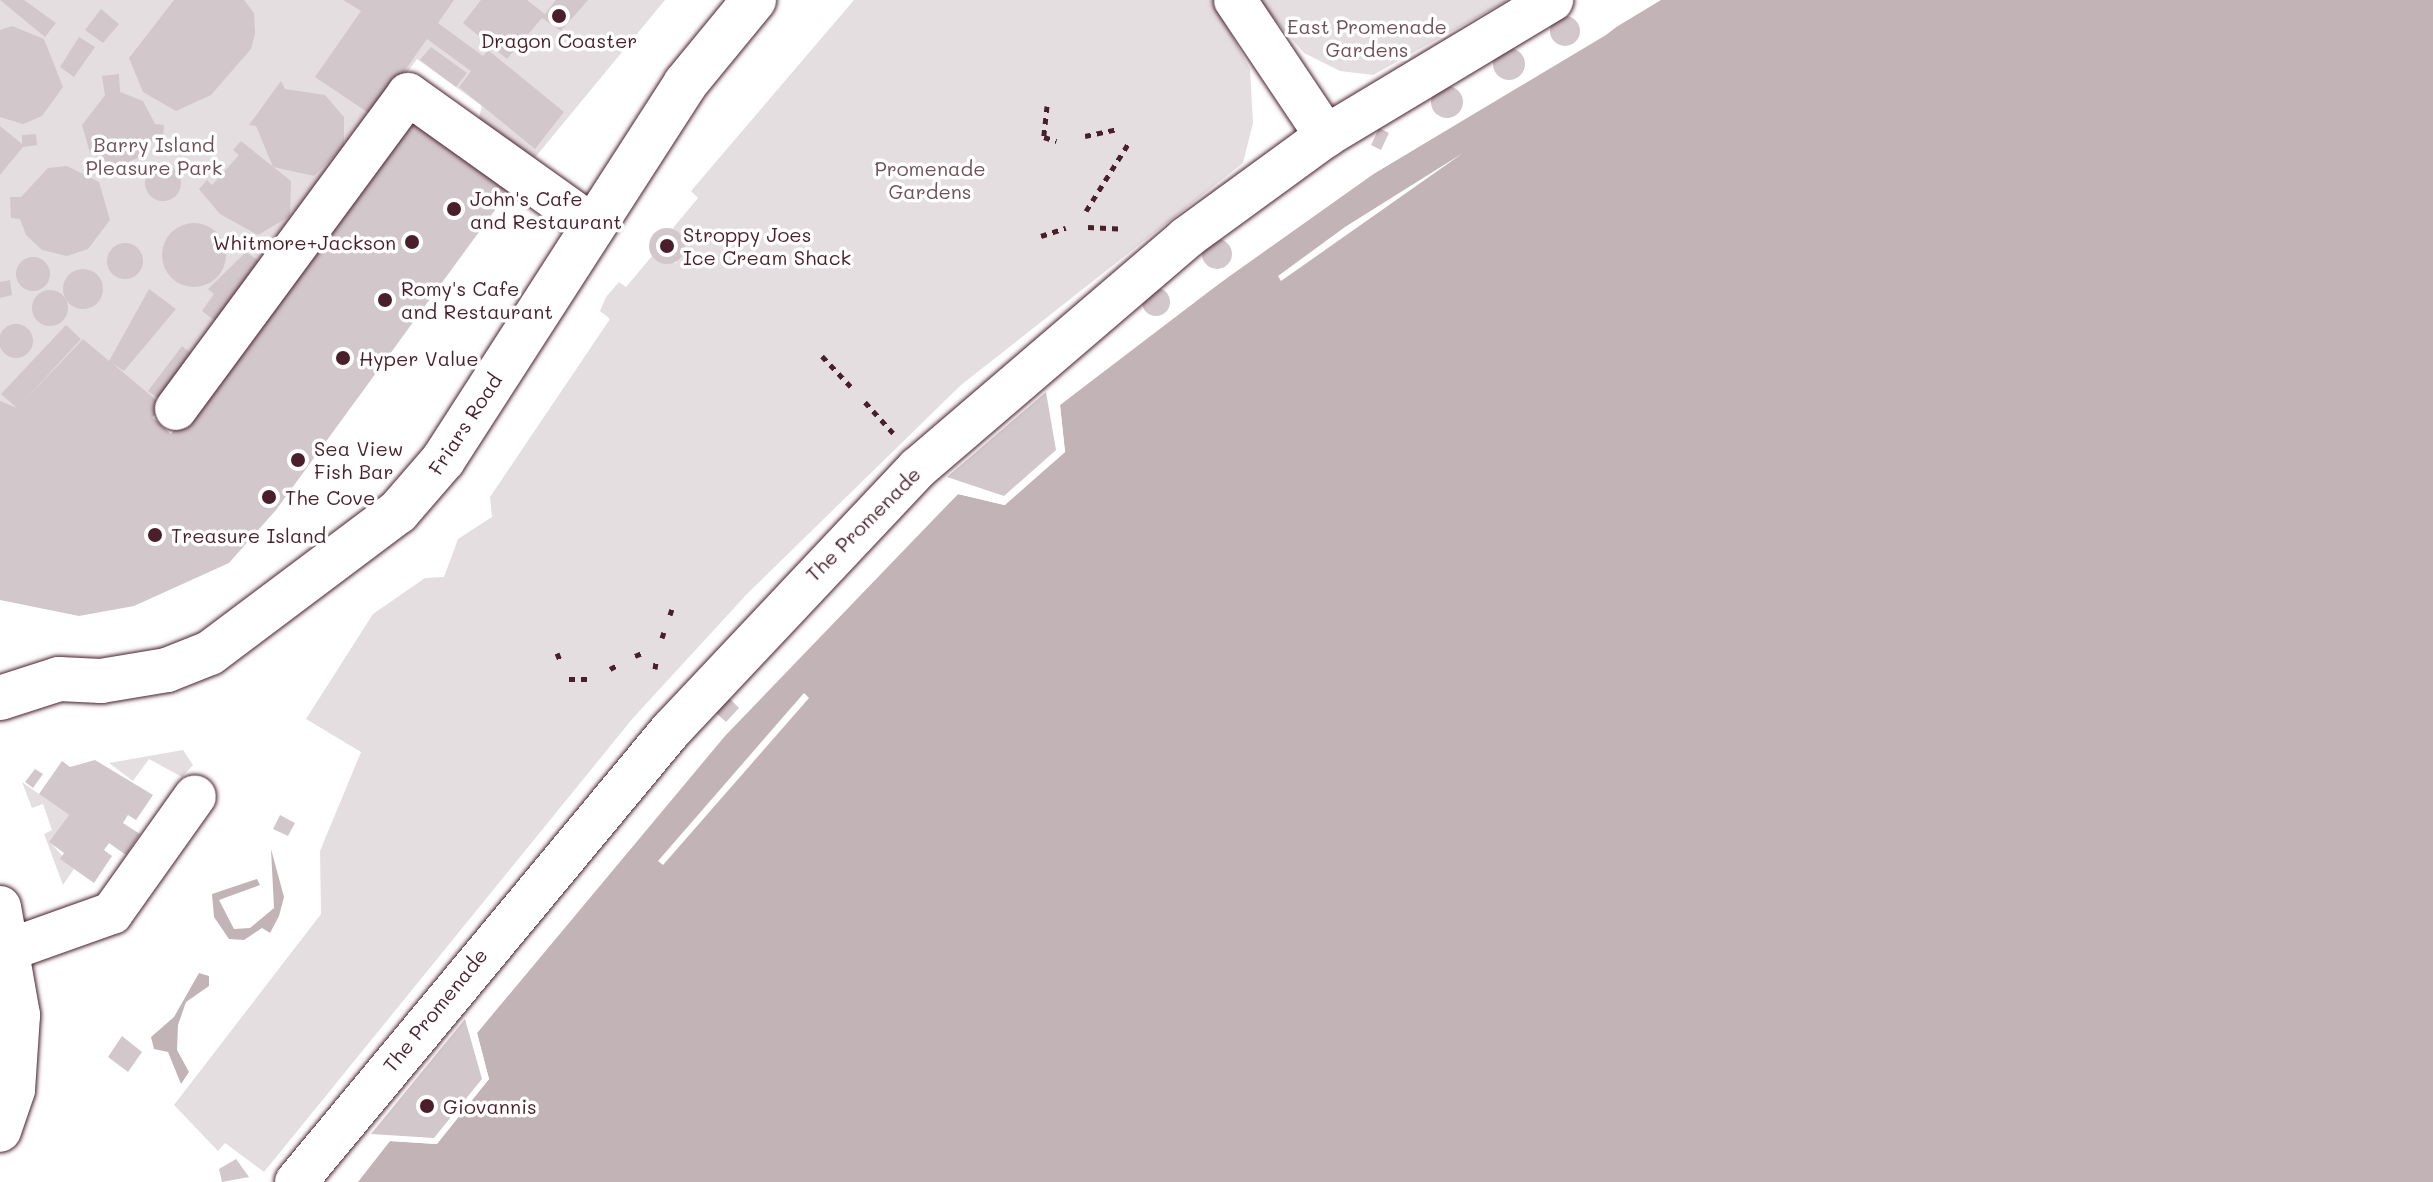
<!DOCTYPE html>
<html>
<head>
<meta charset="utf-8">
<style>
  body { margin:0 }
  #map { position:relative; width:2433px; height:1182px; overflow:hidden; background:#fff; font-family:Mali,sans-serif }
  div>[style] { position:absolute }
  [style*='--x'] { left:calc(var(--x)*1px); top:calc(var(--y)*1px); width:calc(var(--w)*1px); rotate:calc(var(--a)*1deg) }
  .green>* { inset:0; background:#e5dee0 }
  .water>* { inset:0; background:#c1b3b6 }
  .pier>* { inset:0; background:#fff }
  .building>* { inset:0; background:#d2c7cb }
  .round { border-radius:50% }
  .path>* { height:5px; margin-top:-2.5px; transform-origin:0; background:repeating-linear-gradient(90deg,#4a1f2b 0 6px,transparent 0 12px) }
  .roads { filter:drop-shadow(0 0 2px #4a1f2b) drop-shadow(0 0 2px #4a1f2b) }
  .minor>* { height:42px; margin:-21px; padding:0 21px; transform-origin:21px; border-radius:21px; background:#fff }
  .major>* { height:44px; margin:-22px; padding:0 22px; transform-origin:22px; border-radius:22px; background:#fff }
  .dots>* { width:22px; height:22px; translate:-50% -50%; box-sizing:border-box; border:4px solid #fff; border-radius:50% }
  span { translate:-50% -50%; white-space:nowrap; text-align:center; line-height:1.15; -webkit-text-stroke:7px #fff; paint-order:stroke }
  .park-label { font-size:20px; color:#714f58 }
  .poi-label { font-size:20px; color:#4a1f2b }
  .left { translate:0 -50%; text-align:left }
  .right { translate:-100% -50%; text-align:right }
  .street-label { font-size:20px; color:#4a1f2b }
</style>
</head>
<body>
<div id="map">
  <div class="green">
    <div style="clip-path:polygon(0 0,665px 0,528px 166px,478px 122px,482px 106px,417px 59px,153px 417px,162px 426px,0 594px)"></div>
    <div style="clip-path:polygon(854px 0,1213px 0,1250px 69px,1253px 123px,1243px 163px,961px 385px,747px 594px,633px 718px,264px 1172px,225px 1143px,218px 1151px,174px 1105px,321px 914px,320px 851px,361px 752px,306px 719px,373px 614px,425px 578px,444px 577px,458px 539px,492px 517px,490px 497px,610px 319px,600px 311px,606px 297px,619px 282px,626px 287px,652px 256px,676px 263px,684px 237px,673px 228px,698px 198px,691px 191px)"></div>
    <div style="clip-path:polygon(1258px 0,1508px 0,1373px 75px,1340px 71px,1304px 53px)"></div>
    <div style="clip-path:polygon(183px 750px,193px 765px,182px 777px,149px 759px,133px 781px,109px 763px)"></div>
    <div style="clip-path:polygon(22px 782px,69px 815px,50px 842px,74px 869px,63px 885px,44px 834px,52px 830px,43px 804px,32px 808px)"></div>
  </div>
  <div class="water">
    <div style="clip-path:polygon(1661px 0,2433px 0,2433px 1182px,358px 1182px,390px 1141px,437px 1144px,489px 1079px,477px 1033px,725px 736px,958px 494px,1005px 505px,1065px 452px,1060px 405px,1165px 322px,1375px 173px)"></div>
    <div style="clip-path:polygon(271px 849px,284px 897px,279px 916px,270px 933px,262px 928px,244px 940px,229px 939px,214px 917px,212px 894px,257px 879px,260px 885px,219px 900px,234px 929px,250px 928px,274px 908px)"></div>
    <div style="clip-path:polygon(199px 973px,209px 976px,209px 986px,186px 1002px,178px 1025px,177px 1050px,189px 1072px,181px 1084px,168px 1052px,154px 1049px,151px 1037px,174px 1017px)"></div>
  </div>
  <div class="pier">
    <div style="clip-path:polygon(1644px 5px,1606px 35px,1375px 173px,1373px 170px)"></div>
    <div style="clip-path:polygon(1463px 153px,1281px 281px,1278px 276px,1345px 227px)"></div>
    <div style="clip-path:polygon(1329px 200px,1060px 405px,1065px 452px,1004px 505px,958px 494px,722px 733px,956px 491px,1003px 501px,1061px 450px,1057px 402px)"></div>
    <div style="clip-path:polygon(804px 693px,809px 698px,663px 865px,658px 861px)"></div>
    <div style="clip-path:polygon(686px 775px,477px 1033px,489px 1079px,436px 1144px,390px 1141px,354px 1182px,388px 1138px,435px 1140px,485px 1078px,473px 1031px)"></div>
  </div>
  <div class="building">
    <div style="clip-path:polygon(0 0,24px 0,56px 23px,45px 37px)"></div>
    <div style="clip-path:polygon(174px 0,244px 0,254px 13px,255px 34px,251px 49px,211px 95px,176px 111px,143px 92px,129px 58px)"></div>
    <div style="clip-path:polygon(343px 0,454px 0,438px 23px,483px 56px,488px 50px,564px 112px,535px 149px,459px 87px,471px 71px,427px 39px,373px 116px,315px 77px,361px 11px)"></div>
    <div style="clip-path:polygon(481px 0,527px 0,545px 14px,556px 0,588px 0,561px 31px,542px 18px,507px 59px,463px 23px)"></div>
    <div style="clip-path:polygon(101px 9px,119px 24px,103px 43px,85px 30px)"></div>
    <div class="round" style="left:1550px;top:16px;width:30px;height:30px"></div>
    <div style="clip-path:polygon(12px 26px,44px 39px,63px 87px,42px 116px,23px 124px,0 117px,0 30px)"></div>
    <div style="clip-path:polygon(79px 37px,95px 47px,74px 77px,60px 67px)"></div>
    <div style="clip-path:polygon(431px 47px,467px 73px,456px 87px,420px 60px)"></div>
    <div class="round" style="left:1493px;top:48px;width:32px;height:32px"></div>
    <div style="clip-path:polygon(119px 74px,120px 92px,143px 101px,155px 124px,164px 125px,163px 138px,154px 138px,145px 155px,117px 167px,90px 153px,82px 125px,105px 95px,102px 76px)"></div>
    <div style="clip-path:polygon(281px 81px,285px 89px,325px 95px,344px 117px,344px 146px,314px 176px,273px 167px,256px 126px,249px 125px)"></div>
    <div class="round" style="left:1431px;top:86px;width:32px;height:32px"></div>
    <div style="clip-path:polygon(411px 108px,514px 184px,276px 510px,229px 563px,134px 606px,79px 616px,0 600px,0 401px,17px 408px,1px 394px,66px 325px,81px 339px,23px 402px,83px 339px,109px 361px,149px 289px,176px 309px,124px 371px,112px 363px,162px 405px,152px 418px,171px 434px)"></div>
    <div style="clip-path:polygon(0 126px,22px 144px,22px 135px,36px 134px,37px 145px,23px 147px,0 175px)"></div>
    <div style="clip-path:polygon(1379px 128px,1389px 133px,1381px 150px,1371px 145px)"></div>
    <div style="clip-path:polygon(241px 141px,291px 181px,290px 216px,258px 235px,220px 214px,199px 189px,207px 180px,212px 185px,239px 155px,233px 150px)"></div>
    <div class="round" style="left:145px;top:165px;width:36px;height:36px"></div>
    <div style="clip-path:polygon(67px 166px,99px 182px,110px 220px,88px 249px,67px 256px,42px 250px,26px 235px,20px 219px,11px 218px,10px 197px,21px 197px,48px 168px)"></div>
    <div class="round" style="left:162px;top:223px;width:64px;height:64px"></div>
    <div class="round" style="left:649px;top:228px;width:36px;height:36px"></div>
    <div class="round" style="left:1202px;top:239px;width:30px;height:30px"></div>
    <div class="round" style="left:107px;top:243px;width:36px;height:36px"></div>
    <div style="clip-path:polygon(246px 252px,266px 266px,221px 325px,202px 311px,214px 294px,208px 289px)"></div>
    <div class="round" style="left:16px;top:257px;width:34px;height:34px"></div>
    <div class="round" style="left:63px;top:269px;width:40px;height:40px"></div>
    <div style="clip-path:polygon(10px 280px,12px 295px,0 298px,0 282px)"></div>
    <div class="round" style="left:1142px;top:288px;width:28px;height:28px"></div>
    <div class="round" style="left:32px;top:290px;width:36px;height:36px"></div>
    <div class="round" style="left:-1px;top:324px;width:34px;height:34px"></div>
    <div style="clip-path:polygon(182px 346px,197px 358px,164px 402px,148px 391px)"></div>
    <div style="clip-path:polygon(1046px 392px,1056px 450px,1004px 496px,947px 477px)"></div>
    <div style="clip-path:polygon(728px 697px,739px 708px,726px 722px,714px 711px)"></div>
    <div style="clip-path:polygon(95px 760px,153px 795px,136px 820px,128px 815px,123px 823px,140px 834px,126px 855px,109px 843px,104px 850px,112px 856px,94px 883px,60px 859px,64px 853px,49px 842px,69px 815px,39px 794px,62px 761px,70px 767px)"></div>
    <div style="clip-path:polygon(35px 769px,43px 774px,33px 788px,25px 782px)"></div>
    <div style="clip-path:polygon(280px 815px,295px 823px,288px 836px,273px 829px)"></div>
    <div style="clip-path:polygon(465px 1019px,482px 1079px,434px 1138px,371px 1134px)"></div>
    <div style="clip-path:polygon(122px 1036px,142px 1052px,128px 1072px,108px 1057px)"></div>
    <div style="clip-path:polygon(236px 1159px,249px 1177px,222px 1182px,219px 1169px)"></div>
  </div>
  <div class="path">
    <div style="--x:1047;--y:106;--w:31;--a:96"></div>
    <div style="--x:1044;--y:137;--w:13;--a:18"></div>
    <div style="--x:1085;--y:136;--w:33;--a:-12"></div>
    <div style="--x:1086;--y:211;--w:79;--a:-57.9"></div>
    <div style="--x:1088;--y:227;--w:35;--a:3"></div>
    <div style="--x:1041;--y:236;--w:26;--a:-18"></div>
    <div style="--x:822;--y:356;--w:44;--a:46.8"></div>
    <div style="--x:865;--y:402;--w:43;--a:47.8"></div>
    <div style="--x:670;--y:615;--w:6;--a:-72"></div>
    <div style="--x:662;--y:638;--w:6;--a:-72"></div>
    <div style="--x:557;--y:653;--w:8;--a:67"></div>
    <div style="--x:635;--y:656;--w:8;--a:-23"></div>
    <div style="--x:610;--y:669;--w:7;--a:-27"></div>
    <div style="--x:655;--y:669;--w:7;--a:-82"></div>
    <div style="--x:569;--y:679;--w:23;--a:0"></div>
  </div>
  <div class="roads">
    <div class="minor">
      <div style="--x:1235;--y:0;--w:164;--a:56.2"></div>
      <div style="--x:176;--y:409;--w:391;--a:-53.6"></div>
      <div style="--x:408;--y:94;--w:222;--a:35.5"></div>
      <div style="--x:0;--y:907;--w:110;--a:80"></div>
      <div style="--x:19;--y:1015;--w:75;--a:93.8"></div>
      <div style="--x:14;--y:1090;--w:43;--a:108.9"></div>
      <div style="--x:11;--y:949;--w:107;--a:-19.6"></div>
      <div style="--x:112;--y:913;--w:143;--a:-54.6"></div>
      <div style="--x:296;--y:1182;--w:587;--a:-50.32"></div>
      <div style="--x:671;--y:730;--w:360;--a:-46.7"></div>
      <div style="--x:918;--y:468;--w:353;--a:-40.6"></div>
      <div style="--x:1186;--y:238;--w:173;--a:-36.1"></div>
      <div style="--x:1326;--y:136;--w:264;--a:-31"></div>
    </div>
    <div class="major">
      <div style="--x:0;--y:698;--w:62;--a:-17.9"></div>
      <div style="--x:59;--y:679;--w:42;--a:2.7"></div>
      <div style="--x:101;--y:681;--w:67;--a:-9.5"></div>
      <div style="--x:167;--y:670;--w:46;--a:-21.6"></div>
      <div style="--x:210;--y:653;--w:235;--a:-36.9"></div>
      <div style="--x:398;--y:512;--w:69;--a:-49.1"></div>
      <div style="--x:443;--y:460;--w:447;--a:-57.2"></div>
      <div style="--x:685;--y:84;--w:109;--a:-50.6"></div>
    </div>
  </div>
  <div class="dots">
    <div style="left:559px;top:16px;background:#4a1f2b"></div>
    <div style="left:454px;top:209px;background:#4a1f2b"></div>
    <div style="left:412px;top:242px;background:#4a1f2b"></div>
    <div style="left:667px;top:246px;background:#4a1f2b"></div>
    <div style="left:385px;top:300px;background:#4a1f2b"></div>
    <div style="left:343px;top:358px;background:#4a1f2b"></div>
    <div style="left:298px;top:460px;background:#4a1f2b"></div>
    <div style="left:269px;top:497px;background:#4a1f2b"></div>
    <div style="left:155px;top:535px;background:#4a1f2b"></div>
    <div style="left:427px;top:1106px;background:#4a1f2b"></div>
  </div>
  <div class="park-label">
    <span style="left:1367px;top:38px">East Promenade<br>Gardens</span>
    <span style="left:154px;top:156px">Barry Island<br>Pleasure Park</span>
    <span style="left:930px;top:180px">Promenade<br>Gardens</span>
  </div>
  <div class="poi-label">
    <span style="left:559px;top:40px">Dragon Coaster</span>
    <span class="left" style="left:470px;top:210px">John's Cafe<br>and Restaurant</span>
    <span class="left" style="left:683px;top:246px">Stroppy Joes<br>Ice Cream Shack</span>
    <span class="right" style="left:396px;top:242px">Whitmore+Jackson</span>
    <span class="left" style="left:401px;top:300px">Romy's Cafe<br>and Restaurant</span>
    <span class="left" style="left:359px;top:358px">Hyper Value</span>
    <span class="left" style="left:314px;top:460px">Sea View<br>Fish Bar</span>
    <span class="left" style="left:285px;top:497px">The Cove</span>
    <span class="left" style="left:171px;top:535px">Treasure Island</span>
    <span class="left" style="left:443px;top:1106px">Giovannis</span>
  </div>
  <div class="street-label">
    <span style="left:465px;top:424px;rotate:-57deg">Friars Road</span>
    <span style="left:863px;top:524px;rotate:-45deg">The Promenade</span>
    <span style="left:435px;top:1010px;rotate:-51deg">The Promenade</span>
  </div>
</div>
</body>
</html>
